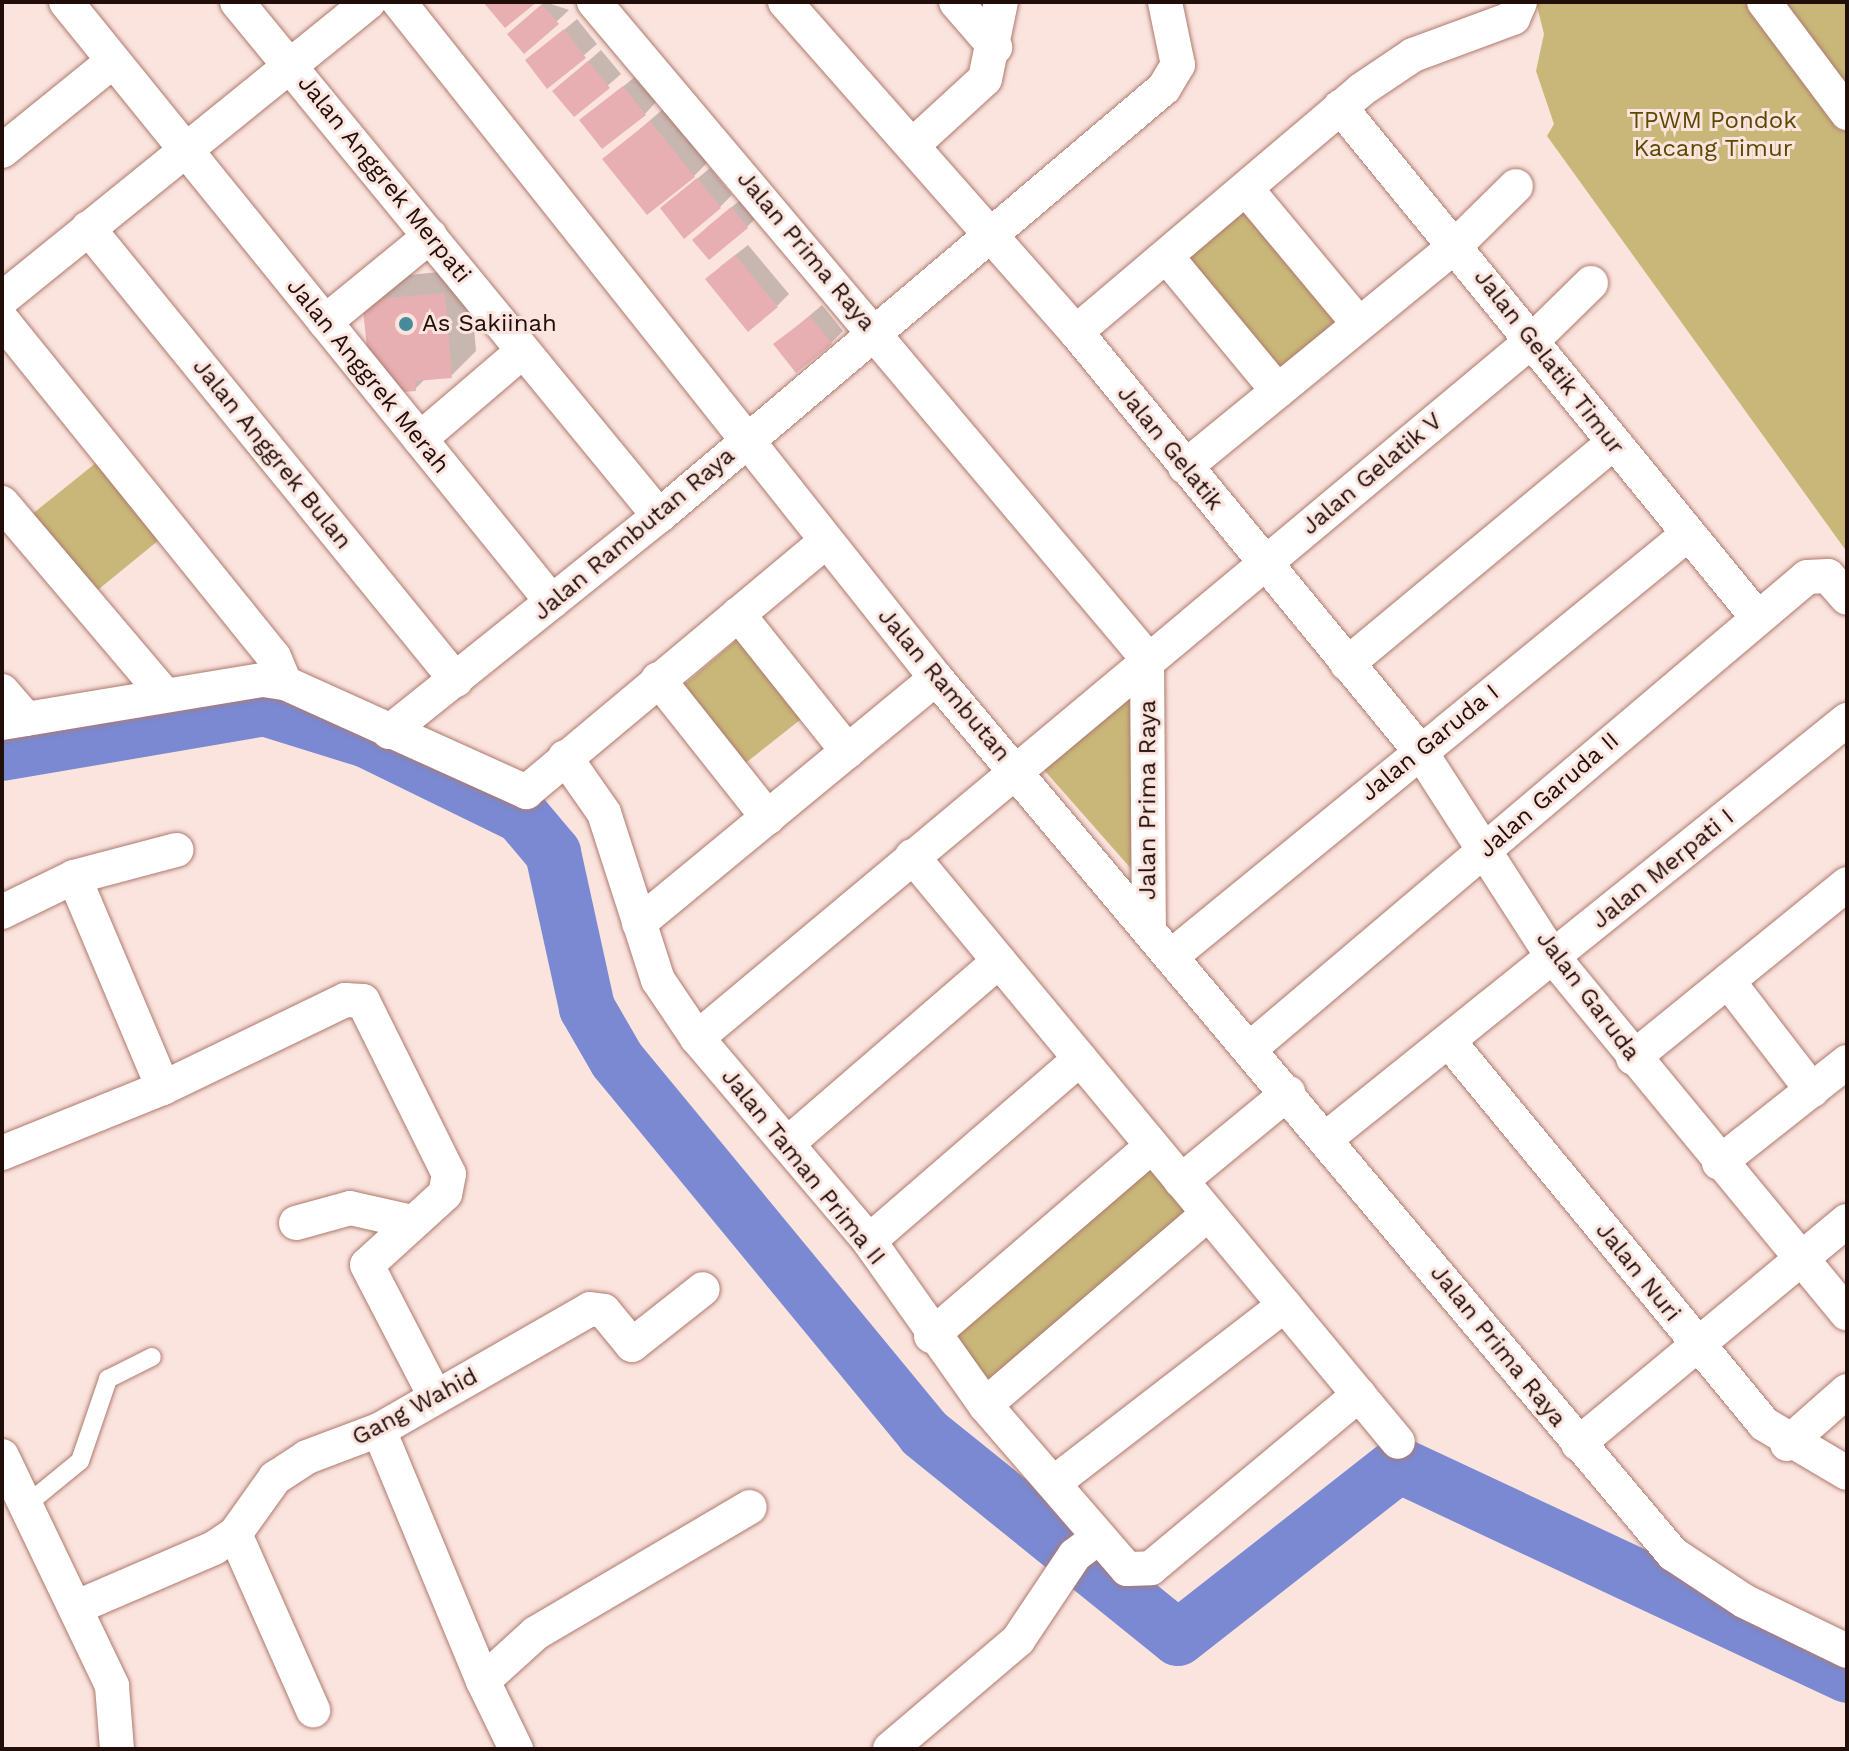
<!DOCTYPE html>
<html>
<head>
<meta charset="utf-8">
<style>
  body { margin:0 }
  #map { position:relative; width:1849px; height:1751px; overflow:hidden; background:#fbe4de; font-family:"Work Sans",sans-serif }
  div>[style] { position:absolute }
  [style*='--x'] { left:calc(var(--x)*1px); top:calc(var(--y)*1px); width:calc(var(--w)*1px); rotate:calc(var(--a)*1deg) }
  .green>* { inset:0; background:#c9b779 }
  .shadow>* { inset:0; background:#0003 }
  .river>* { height:56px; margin:-28px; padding:0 28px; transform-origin:28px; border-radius:28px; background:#7a89d2 }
  .building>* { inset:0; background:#e8afb3 }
  .roads { filter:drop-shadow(0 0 2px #ae7a6e) drop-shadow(0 0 2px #ae7a6e) }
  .service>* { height:18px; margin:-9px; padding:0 9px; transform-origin:9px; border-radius:9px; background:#fff }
  .minor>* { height:34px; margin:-17px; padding:0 17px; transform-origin:17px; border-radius:17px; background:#fff }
  .dots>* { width:22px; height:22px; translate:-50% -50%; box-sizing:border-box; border:4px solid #fbe4de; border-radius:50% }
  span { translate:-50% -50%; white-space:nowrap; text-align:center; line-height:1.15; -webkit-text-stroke:6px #fbe4de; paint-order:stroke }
  .park-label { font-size:24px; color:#5a4900 }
  .street-label { font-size:24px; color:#210e0a }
  .poi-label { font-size:24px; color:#210e0a }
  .left { translate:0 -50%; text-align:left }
  .frame { position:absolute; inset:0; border:4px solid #210e0a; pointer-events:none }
</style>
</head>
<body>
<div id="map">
  <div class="green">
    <div style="clip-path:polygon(1536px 2px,1847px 2px,1847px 552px,1547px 136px,1554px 124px,1536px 71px,1544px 34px)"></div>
    <div style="clip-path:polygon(1246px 208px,1346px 324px,1281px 377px,1184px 258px)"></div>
    <div style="clip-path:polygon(112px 450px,175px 527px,94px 593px,31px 515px)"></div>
    <div style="clip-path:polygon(739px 638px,805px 716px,743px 765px,679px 689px)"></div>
    <div style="clip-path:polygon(1142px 673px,1149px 889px,1037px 762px)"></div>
    <div style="clip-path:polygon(1150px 1158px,1197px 1214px,984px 1392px,942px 1337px)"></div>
  </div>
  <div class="shadow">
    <div style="clip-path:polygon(545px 2px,569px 10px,525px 51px,522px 22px)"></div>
    <div style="clip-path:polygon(577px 19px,597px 44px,548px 86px,527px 61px)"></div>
    <div style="clip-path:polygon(601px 50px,621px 74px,574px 115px,554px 91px)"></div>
    <div style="clip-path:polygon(636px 76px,656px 102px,645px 114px,582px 120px)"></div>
    <div style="clip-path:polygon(669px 104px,712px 158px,694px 176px,605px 159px)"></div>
    <div style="clip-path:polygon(710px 168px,732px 195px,720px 207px,662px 208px)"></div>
    <div style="clip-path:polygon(744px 197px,759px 215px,747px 227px,706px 228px)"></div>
    <div style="clip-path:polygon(748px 245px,789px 294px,777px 306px,720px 267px)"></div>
    <div style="clip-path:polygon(469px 269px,476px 351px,451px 376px,426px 378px,415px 389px,365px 301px,389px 277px)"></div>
    <div style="clip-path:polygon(822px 305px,843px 331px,831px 343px,776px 344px)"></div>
  </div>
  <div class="river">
    <div style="--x:2;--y:753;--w:266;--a:-9.7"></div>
    <div style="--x:264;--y:708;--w:108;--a:17.3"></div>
    <div style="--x:367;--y:740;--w:171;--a:26"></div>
    <div style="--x:521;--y:815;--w:50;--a:49.9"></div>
    <div style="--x:553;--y:853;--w:159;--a:77.6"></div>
    <div style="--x:587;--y:1008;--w:60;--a:60"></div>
    <div style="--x:617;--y:1060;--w:483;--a:50.5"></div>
    <div style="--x:924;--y:1433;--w:326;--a:38.9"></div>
    <div style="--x:1178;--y:1638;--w:281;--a:-38.1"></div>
    <div style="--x:1399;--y:1465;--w:495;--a:25.1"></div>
  </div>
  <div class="building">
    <div style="clip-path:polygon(483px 2px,537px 2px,505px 28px)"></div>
    <div style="clip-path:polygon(542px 4px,559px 24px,524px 54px,507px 34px)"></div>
    <div style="clip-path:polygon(564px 29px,586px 58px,547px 89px,525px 60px)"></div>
    <div style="clip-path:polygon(588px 61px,610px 88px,574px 117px,552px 91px)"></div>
    <div style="clip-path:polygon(623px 86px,646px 115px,602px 149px,579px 120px)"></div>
    <div style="clip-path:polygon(650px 121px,695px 177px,647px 215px,602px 159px)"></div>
    <div style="clip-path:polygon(697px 178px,721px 208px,684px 239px,660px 208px)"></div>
    <div style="clip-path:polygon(731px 207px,748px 228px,709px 260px,692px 240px)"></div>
    <div style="clip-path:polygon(735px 255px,778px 307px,748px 332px,705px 279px)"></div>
    <div style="clip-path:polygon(445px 293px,452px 378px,415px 381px,416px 391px,403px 392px,367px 348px,362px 300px)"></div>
    <div style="clip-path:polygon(810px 316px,832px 344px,796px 373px,773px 344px)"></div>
  </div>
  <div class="roads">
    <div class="service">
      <div style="--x:25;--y:1506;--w:71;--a:-39.3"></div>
      <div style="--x:80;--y:1461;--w:87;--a:-71.1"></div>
      <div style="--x:108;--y:1379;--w:49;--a:-26.6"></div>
    </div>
    <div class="minor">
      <div style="--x:66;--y:2;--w:772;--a:50.99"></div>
      <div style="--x:237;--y:2;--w:665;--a:50.61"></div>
      <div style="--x:399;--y:2;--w:863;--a:51.54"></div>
      <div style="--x:936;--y:678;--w:1145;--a:49.93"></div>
      <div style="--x:1673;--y:1554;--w:85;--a:33.5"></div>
      <div style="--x:1744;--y:1601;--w:114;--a:25.9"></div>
      <div style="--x:594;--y:2;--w:858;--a:49.87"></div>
      <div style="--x:1147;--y:658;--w:265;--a:89.6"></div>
      <div style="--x:785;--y:2;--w:440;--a:48.6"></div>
      <div style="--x:1076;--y:332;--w:542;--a:50.61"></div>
      <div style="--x:1420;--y:751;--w:245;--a:57.2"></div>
      <div style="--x:1553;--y:957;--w:462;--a:50.5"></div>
      <div style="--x:956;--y:2;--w:60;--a:49.1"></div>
      <div style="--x:1764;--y:2;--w:139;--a:53.2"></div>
      <div style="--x:1340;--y:107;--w:659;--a:50.73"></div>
      <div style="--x:914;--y:144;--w:96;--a:-42.5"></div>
      <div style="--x:985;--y:79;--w:79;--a:-78.3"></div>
      <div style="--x:2;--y:151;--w:143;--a:-39"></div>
      <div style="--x:1248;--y:191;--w:173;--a:50.2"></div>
      <div style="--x:88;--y:228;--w:583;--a:50.85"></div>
      <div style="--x:1167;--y:257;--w:174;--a:50.4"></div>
      <div style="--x:2;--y:299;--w:472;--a:-39"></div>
      <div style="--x:2;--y:320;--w:433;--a:51.1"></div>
      <div style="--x:274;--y:657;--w:28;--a:67"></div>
      <div style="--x:325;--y:322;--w:136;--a:-39.3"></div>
      <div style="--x:1076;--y:332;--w:374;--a:-40.3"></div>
      <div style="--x:1361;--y:90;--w:63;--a:-33.9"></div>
      <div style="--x:1413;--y:55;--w:107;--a:-20.3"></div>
      <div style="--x:1513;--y:18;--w:17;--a:-66"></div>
      <div style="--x:420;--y:439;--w:135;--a:-40.5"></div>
      <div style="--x:1185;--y:467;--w:350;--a:-39.3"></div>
      <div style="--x:1456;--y:245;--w:84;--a:-44.5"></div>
      <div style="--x:2;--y:503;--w:252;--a:49.7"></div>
      <div style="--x:738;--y:614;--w:176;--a:51.4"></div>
      <div style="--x:1347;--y:664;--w:346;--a:-39.7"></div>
      <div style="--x:658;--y:679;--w:177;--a:51.6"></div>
      <div style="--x:2;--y:691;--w:37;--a:49"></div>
      <div style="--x:2;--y:723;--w:265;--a:-9.4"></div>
      <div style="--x:263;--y:680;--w:22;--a:8"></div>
      <div style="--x:285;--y:683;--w:265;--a:24.3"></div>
      <div style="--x:526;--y:792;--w:390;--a:-39.9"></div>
      <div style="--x:389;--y:732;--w:346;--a:-38.7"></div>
      <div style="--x:659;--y:516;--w:662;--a:-40.28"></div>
      <div style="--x:1164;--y:88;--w:27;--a:-59"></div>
      <div style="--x:1178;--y:65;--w:64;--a:-101.7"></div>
      <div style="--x:565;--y:757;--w:68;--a:55.1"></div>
      <div style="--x:604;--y:813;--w:176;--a:72.1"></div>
      <div style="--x:658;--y:980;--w:70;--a:56.1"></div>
      <div style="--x:697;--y:1038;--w:266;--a:49.7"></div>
      <div style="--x:869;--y:1241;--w:201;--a:54.7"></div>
      <div style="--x:985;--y:1405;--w:217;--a:49.1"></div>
      <div style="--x:1127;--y:1569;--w:24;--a:-2"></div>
      <div style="--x:1151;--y:1568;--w:271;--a:-39.8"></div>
      <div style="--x:912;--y:856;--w:761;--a:50.33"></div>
      <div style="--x:74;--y:877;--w:229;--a:67.1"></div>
      <div style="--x:2;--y:912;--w:80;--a:-25.9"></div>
      <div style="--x:74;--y:877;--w:106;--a:-14.8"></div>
      <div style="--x:639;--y:923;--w:385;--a:-39.5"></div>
      <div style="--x:1174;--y:954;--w:664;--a:-39.25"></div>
      <div style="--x:1728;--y:981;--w:138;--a:52.4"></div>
      <div style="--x:697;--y:1038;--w:1090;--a:-39.87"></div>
      <div style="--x:1534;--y:339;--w:80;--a:-44.5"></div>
      <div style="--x:1451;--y:1044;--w:492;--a:50.5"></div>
      <div style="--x:1764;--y:1424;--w:96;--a:30.6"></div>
      <div style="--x:1252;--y:1047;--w:727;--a:-40.26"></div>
      <div style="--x:1807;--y:577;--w:21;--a:-3"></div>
      <div style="--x:1828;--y:576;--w:29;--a:49"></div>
      <div style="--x:1633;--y:1058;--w:276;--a:-39.1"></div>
      <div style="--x:1328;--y:1137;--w:666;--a:-38.78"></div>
      <div style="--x:787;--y:1144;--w:280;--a:-40.8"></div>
      <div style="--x:2;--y:1153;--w:174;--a:-22"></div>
      <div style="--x:163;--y:1088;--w:202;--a:-25.8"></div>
      <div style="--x:345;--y:1000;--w:18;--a:3"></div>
      <div style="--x:363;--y:1001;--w:193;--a:63.6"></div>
      <div style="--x:449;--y:1174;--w:20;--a:101"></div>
      <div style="--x:445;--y:1194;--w:105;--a:137.7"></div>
      <div style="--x:367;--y:1265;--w:145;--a:62.6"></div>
      <div style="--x:1719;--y:1163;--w:163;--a:-38.3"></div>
      <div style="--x:1181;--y:1181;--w:139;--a:-39.4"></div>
      <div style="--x:296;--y:1223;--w:56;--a:-15.5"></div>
      <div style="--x:350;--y:1208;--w:64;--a:12.7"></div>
      <div style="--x:869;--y:1241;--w:279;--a:-40.8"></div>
      <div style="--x:931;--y:1336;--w:291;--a:-40.7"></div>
      <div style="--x:985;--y:1405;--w:294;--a:-40.6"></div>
      <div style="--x:379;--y:1430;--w:272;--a:67.5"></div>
      <div style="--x:483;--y:1681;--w:72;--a:-42.2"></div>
      <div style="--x:536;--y:1633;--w:248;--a:-30.5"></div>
      <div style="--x:1578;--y:1444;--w:349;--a:-39.7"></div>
      <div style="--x:1787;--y:1444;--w:80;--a:-41.5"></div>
      <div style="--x:2;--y:1456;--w:255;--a:64.4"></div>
      <div style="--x:112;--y:1686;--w:63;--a:85.5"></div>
      <div style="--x:1055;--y:1482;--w:290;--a:-37.6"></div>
      <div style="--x:235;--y:1534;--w:193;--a:66.1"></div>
      <div style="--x:77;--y:1607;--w:149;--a:-23.3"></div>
      <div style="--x:214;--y:1548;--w:25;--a:-34"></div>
      <div style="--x:235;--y:1534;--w:69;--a:-54.5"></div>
      <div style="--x:275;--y:1478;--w:38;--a:-33"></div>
      <div style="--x:307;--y:1457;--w:77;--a:-20.6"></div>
      <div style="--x:379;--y:1430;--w:243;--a:-29.8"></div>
      <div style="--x:590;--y:1309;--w:14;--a:8"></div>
      <div style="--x:604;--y:1311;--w:44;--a:50.5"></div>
      <div style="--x:632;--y:1345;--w:90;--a:-38.3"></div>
      <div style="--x:483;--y:1681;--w:76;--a:64.1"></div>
      <div style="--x:890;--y:1749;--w:168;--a:-40.4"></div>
      <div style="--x:1018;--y:1640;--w:102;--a:-56.2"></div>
      <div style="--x:1075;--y:1555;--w:26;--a:-37"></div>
    </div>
  </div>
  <div class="dots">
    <div style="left:406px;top:324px;background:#478b9a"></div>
  </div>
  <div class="park-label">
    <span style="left:1713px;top:135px">TPWM Pondok<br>Kacang Timur</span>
  </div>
  <div class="street-label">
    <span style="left:384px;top:179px;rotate:51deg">Jalan Anggrek Merpati</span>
    <span style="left:806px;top:251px;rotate:50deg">Jalan Prima Raya</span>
    <span style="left:1549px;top:362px;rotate:52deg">Jalan Gelatik Timur</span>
    <span style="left:368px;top:376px;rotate:51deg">Jalan Anggrek Merah</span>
    <span style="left:1170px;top:448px;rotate:51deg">Jalan Gelatik</span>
    <span style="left:272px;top:454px;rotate:51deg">Jalan Anggrek Bulan</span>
    <span style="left:1372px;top:474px;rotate:-40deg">Jalan Gelatik V</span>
    <span style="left:634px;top:534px;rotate:-40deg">Jalan Rambutan Raya</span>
    <span style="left:944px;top:685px;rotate:50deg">Jalan Rambutan</span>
    <span style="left:1430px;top:743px;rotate:-39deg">Jalan Garuda I</span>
    <span style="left:1549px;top:795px;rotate:-41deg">Jalan Garuda II</span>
    <span style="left:1148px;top:800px;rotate:-90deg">Jalan Prima Raya</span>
    <span style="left:1663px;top:869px;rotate:-39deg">Jalan Merpati I</span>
    <span style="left:1588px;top:996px;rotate:53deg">Jalan Garuda</span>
    <span style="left:803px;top:1167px;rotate:51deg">Jalan Taman Prima II</span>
    <span style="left:1638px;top:1272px;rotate:51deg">Jalan Nuri</span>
    <span style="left:1498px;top:1346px;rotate:51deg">Jalan Prima Raya</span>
    <span style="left:415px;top:1407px;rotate:-28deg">Gang Wahid</span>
  </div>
  <div class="poi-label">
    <span class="left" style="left:422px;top:324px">As Sakiinah</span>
  </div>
  <div class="frame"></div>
</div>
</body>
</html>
